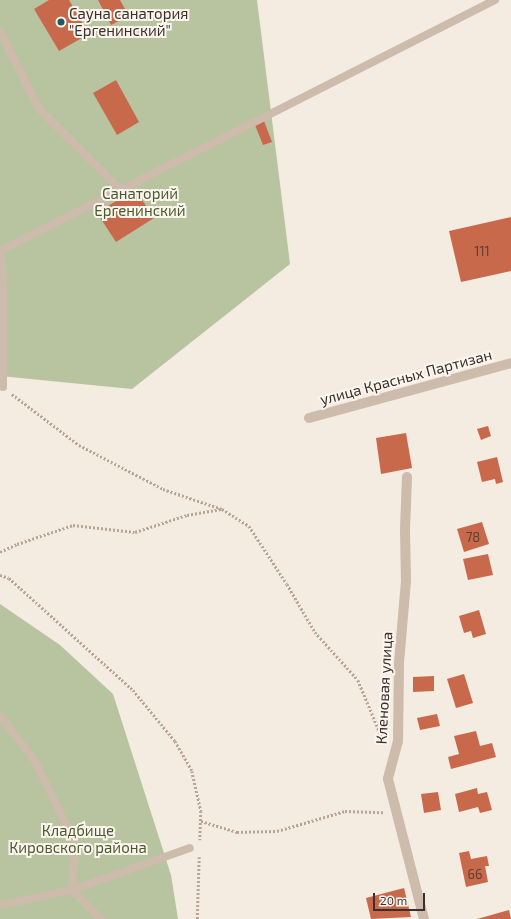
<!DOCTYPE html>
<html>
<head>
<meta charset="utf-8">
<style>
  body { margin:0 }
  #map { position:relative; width:511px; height:919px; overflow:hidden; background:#f4ebe1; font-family:"Exo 2",sans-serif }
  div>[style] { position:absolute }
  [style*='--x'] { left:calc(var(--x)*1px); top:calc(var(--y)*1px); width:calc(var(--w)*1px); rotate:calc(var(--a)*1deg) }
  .green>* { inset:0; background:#b8c4a0 }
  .building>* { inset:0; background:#c8694b }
  .path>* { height:2.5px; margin-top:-1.25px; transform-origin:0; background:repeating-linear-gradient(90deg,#b9a596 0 2px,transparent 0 4px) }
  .service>* { height:8px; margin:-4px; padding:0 4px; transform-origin:4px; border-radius:4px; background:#cdbbac }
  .minor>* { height:10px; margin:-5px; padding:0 5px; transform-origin:5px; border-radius:5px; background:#cdbbac }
  .dots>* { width:11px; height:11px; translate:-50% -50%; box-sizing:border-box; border:2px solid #fbf5ee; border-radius:50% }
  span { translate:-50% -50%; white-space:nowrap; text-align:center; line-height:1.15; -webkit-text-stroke:4px #fbf5ee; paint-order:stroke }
  .number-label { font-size:13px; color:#5e3e33 }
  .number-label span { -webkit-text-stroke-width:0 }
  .poi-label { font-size:15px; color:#3b302b }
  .left { translate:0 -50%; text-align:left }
  .park-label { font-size:15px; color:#4a5a2e }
  .street-label { font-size:15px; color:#3b302b }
  .scale { position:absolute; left:373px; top:893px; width:52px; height:18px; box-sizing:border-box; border:2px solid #3b302b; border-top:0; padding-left:5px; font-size:12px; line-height:14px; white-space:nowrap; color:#3b302b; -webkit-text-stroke:3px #fbf5ee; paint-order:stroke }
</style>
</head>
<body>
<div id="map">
  <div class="green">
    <div style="clip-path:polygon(0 0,257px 0,290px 264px,132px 389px,0 376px)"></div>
    <div style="clip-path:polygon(0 604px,60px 645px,113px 694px,171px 875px,178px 919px,0 919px)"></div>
  </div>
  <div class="building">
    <div style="clip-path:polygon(49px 0,69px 0,89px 34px,59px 51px,34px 9px)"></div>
    <div style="clip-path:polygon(98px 0,120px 0,129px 16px,111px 25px)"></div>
    <div style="clip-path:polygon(116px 80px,139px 122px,117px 135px,93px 93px)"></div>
    <div style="clip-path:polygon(264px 121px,272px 142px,263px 145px,255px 125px)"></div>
    <div style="clip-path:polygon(135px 189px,154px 218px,116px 242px,97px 213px)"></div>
    <div style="clip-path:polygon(511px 217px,511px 271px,461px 282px,449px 231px)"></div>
    <div style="clip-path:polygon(488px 426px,491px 436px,481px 440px,477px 429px)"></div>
    <div style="clip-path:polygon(406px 433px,412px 468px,381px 474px,376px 438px)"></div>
    <div style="clip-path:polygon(497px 457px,503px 482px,496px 484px,495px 479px,482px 482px,477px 462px)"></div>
    <div style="clip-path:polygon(482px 522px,489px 544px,464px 552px,457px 529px)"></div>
    <div style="clip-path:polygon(488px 554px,493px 575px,468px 580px,463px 559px)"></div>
    <div style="clip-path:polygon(479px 610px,486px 634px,473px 638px,471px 631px,464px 633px,459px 616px)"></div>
    <div style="clip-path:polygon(464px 674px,473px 703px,456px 708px,447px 679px)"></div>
    <div style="clip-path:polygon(434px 676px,434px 691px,413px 692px,413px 677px)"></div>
    <div style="clip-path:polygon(437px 714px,440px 726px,420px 730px,417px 718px)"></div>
    <div style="clip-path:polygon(476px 731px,480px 746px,492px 743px,496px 757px,451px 769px,448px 757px,459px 754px,454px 736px)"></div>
    <div style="clip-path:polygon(477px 788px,478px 794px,487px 792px,492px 810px,480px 813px,478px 807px,459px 812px,455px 794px)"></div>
    <div style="clip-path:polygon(438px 792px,441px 810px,424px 813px,421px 794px)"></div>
    <div style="clip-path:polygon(469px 851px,471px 859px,487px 856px,489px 866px,485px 866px,488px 882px,466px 887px,459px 853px)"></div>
    <div style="clip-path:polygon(404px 888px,411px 917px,371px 919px,366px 898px)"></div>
    <div style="clip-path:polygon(509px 910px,511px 919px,477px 919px)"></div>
  </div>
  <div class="path">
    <div style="--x:12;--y:394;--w:84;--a:37.3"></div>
    <div style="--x:79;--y:445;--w:95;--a:27.6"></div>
    <div style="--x:163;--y:489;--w:62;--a:18.7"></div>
    <div style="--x:222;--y:509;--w:32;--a:32"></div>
    <div style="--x:249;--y:526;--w:69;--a:56.8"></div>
    <div style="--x:287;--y:584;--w:56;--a:59.7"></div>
    <div style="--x:315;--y:632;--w:64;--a:48.1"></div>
    <div style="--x:358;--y:680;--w:65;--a:67.4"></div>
    <div style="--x:0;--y:552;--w:19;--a:-25"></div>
    <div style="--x:17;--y:544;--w:59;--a:-18.7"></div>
    <div style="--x:73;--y:525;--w:62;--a:6.4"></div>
    <div style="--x:135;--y:532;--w:55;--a:-18.1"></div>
    <div style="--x:187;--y:515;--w:36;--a:-10"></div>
    <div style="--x:0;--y:575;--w:9;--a:18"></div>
    <div style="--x:9;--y:578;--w:167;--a:42.1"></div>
    <div style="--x:133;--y:690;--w:66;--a:50.5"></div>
    <div style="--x:175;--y:741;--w:34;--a:60"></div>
    <div style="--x:192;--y:771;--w:41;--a:77.3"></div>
    <div style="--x:201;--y:811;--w:29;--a:92"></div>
    <div style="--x:201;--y:821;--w:38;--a:17"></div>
    <div style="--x:237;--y:832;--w:40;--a:-1.4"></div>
    <div style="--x:277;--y:831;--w:71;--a:-16.4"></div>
    <div style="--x:345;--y:811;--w:38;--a:2"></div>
    <div style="--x:197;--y:919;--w:62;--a:-88.2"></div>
  </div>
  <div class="service">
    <div style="--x:0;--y:31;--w:87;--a:63.4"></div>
    <div style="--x:39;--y:109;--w:114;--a:44.6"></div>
    <div style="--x:0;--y:251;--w:555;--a:-26.89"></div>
    <div style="--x:0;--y:251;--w:37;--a:85"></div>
    <div style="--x:3;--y:288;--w:99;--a:90"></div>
    <div style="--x:0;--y:716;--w:57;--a:52.1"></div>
    <div style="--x:35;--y:761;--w:89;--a:64"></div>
    <div style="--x:74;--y:841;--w:49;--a:92.3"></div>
    <div style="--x:72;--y:890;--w:41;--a:45"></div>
    <div style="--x:0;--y:905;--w:74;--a:-11.8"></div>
    <div style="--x:72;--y:890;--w:125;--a:-19.6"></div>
  </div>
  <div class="minor">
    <div style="--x:309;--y:418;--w:209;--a:-15.2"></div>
    <div style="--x:407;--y:477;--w:53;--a:92.2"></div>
    <div style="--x:405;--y:530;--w:51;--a:88.9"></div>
    <div style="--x:406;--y:581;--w:82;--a:94.9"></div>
    <div style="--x:399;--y:663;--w:78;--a:90.7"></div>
    <div style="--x:398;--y:741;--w:39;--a:105"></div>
    <div style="--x:388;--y:779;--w:145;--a:75.6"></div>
  </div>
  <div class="dots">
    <div style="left:61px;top:22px;background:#1f5a5e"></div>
  </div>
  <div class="number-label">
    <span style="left:482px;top:251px">111</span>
    <span style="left:473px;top:537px">78</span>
    <span style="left:475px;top:874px">66</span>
  </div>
  <div class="poi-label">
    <span class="left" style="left:69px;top:22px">Сауна санатория<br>"Ергенинский"</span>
  </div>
  <div class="park-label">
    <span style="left:140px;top:202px">Санаторий<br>Ергенинский</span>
    <span style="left:78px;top:839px">Кладбище<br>Кировского района</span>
  </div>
  <div class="street-label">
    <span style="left:406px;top:377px;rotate:-15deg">улица Красных Партизан</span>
    <span style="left:384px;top:688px;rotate:-87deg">Кленовая улица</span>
  </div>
  <div class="scale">20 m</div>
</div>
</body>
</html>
